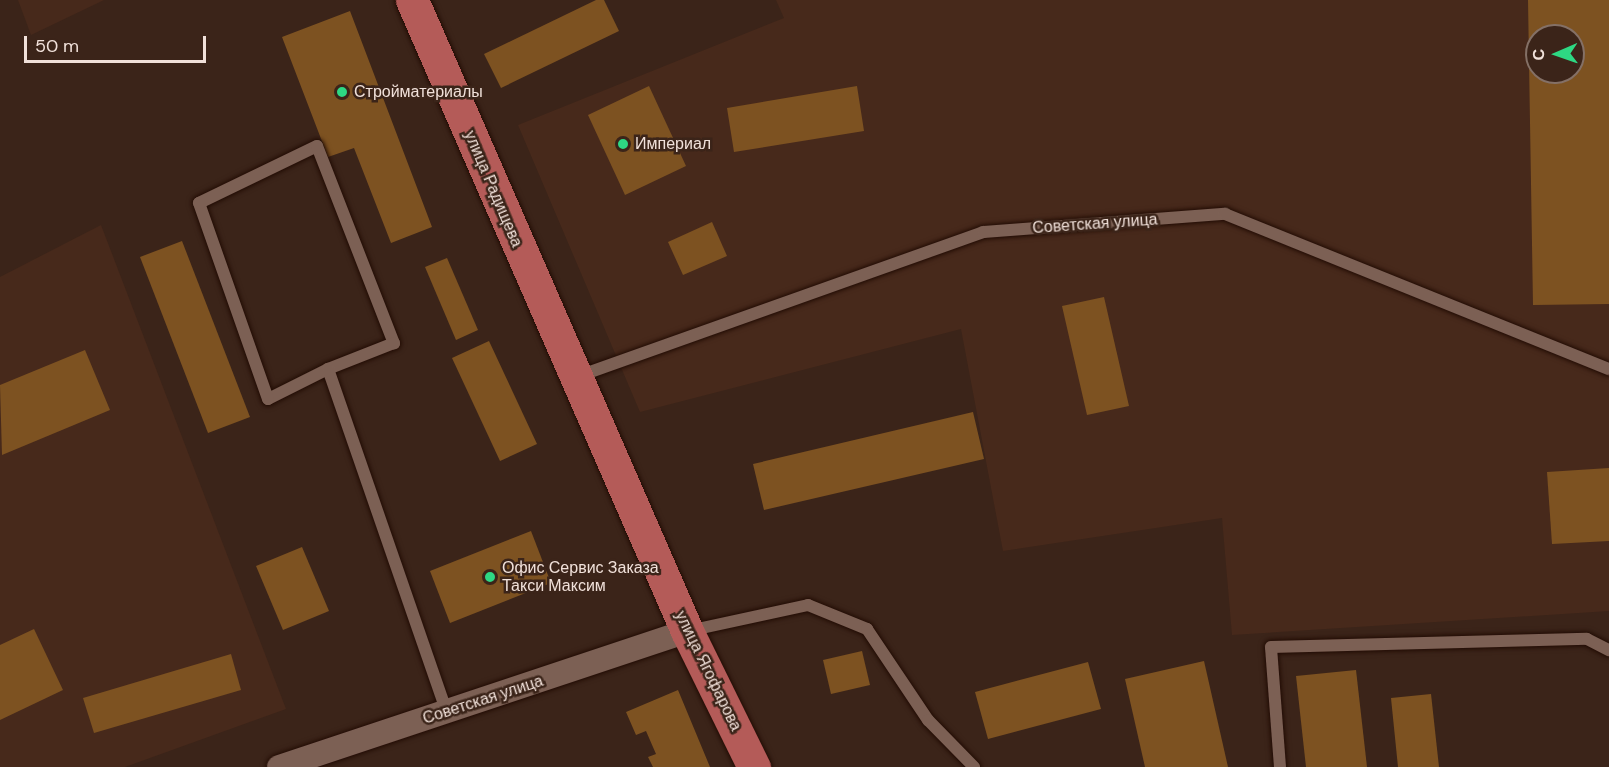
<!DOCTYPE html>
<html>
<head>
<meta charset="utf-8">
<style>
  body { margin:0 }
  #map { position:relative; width:1609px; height:767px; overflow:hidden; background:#3b2419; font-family:"DM Sans",sans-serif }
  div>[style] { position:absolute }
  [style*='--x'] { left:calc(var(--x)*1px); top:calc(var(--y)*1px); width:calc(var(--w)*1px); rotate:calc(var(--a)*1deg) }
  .built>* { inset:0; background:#47291b }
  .building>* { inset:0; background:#7d5221 }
  .roads { filter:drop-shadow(0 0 2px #220c04) drop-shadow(0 0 2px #220c04) }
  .lane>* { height:12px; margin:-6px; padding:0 6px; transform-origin:6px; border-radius:6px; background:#7c6054 }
  .street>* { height:24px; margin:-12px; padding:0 12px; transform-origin:12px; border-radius:12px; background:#7c6054 }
  .primary>* { height:33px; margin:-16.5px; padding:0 16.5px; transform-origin:16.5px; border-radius:16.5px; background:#b45b58 }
  .dots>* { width:16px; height:16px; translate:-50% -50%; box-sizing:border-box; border:3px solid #3b2419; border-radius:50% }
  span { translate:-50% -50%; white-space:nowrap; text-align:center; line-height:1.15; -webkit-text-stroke:5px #3b2419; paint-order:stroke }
  .poi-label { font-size:16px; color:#f1e1da }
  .left { translate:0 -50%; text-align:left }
  .street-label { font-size:16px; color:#f1e1da }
  .north { position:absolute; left:1525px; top:24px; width:60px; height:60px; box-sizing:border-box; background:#3b2419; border:2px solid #847066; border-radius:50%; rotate:268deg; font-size:16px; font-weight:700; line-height:24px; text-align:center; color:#f1e1da }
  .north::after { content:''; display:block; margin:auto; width:21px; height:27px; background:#2ed883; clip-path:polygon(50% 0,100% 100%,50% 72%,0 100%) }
  .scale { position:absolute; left:24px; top:36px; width:182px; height:27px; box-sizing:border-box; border:3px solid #f1e1da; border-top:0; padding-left:8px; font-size:18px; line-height:21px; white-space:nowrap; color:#f1e1da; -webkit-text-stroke:4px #3b2419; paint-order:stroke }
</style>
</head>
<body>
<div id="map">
  <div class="built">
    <div style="clip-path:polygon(18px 0,104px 0,31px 35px)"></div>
    <div style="clip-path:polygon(evenodd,776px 0,1609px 0,1609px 611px,1232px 635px,1222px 518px,1003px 551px,961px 329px,640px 412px,518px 125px,784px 18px,776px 0,1537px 36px,1573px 36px,1573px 72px,1537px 72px,1537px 36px)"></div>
    <div style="clip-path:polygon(101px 225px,286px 709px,125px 767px,0 767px,0 277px)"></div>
  </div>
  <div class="building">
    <div style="clip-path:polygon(596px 0,604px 0,619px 31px,501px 88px,484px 54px)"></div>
    <div style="clip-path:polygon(evenodd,1528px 0,1609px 0,1609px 304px,1533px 305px,1528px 0,1537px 36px,1573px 36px,1573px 72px,1537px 72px,1537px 36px)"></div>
    <div style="clip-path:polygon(350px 11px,432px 227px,391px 243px,354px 148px,328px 157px,282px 37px)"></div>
    <div style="clip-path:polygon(649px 86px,686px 166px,625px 195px,588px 115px)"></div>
    <div style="clip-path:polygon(857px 86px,864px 131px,734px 152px,727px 108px)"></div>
    <div style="clip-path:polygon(712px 222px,727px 256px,683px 275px,668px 242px)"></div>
    <div style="clip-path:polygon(182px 241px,250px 417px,208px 433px,140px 257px)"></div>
    <div style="clip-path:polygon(447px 258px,478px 330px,456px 340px,425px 267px)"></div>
    <div style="clip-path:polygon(1104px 297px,1129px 406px,1087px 415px,1062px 306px)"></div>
    <div style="clip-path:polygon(489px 341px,537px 444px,500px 461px,452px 358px)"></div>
    <div style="clip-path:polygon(85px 350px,110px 410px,2px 455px,0 385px)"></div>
    <div style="clip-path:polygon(973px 412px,984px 459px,764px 510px,753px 464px)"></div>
    <div style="clip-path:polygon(1609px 468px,1609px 541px,1552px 544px,1547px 472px)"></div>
    <div style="clip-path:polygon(531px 531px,551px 583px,450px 623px,430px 571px)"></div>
    <div style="clip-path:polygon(302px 547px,329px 611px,283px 630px,256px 566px)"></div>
    <div style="clip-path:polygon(34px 629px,63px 690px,0 720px,0 645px)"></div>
    <div style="clip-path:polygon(862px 651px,870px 685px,831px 694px,823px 660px)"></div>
    <div style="clip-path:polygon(231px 654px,241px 690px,94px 733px,83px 698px)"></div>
    <div style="clip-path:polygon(1204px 661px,1228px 767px,1145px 767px,1125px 679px)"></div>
    <div style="clip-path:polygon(1088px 662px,1101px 709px,988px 739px,975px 692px)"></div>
    <div style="clip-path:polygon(1356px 670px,1367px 767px,1306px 767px,1296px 676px)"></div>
    <div style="clip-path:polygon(678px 690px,710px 767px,653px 767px,648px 757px,656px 754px,646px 731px,636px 735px,626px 712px)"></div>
    <div style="clip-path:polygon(1431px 694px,1439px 767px,1398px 767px,1391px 698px)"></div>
  </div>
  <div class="roads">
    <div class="lane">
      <div style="--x:328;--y:369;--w:67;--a:153.4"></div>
      <div style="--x:268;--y:399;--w:208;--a:-109.4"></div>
      <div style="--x:199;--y:203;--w:131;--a:-25.8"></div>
      <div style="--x:317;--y:146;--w:212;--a:68.7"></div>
      <div style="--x:394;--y:343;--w:71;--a:158.5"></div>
      <div style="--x:328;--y:369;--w:363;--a:70.9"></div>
      <div style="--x:579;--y:376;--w:429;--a:-19.6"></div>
      <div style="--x:983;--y:232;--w:243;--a:-4.3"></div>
      <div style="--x:1225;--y:214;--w:414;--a:22"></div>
      <div style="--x:688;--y:631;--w:123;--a:-12.2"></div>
      <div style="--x:808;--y:605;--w:64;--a:22.1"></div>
      <div style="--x:867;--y:629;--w:110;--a:56.2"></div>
      <div style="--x:928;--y:720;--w:66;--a:45.6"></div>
      <div style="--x:1280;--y:767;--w:120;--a:-94.3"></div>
      <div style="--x:1271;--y:647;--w:316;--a:-1.5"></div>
      <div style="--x:1587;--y:639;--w:25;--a:27"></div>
    </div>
    <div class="street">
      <div style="--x:279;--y:767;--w:430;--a:-18.4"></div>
    </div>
    <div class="primary">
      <div style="--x:412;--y:0;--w:688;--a:66.45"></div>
      <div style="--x:687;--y:631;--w:152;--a:63.8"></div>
    </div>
  </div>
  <div class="dots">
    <div style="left:342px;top:92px;background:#2ed883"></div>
    <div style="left:623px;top:144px;background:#2ed883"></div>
    <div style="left:490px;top:577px;background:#2ed883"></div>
  </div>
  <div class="poi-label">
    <span class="left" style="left:354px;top:92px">Стройматериалы</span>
    <span class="left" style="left:635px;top:144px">Империал</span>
    <span class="left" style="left:502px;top:577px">Офис Сервис Заказа<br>Такси Максим</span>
  </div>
  <div class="street-label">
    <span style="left:493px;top:189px;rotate:67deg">улица Радищева</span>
    <span style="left:1095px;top:224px;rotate:-4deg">Советская улица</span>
    <span style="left:708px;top:671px;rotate:64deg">улица Ягофарова</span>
    <span style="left:483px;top:700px;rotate:-18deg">Советская улица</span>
  </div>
  <div class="north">С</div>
  <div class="scale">50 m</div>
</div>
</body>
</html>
